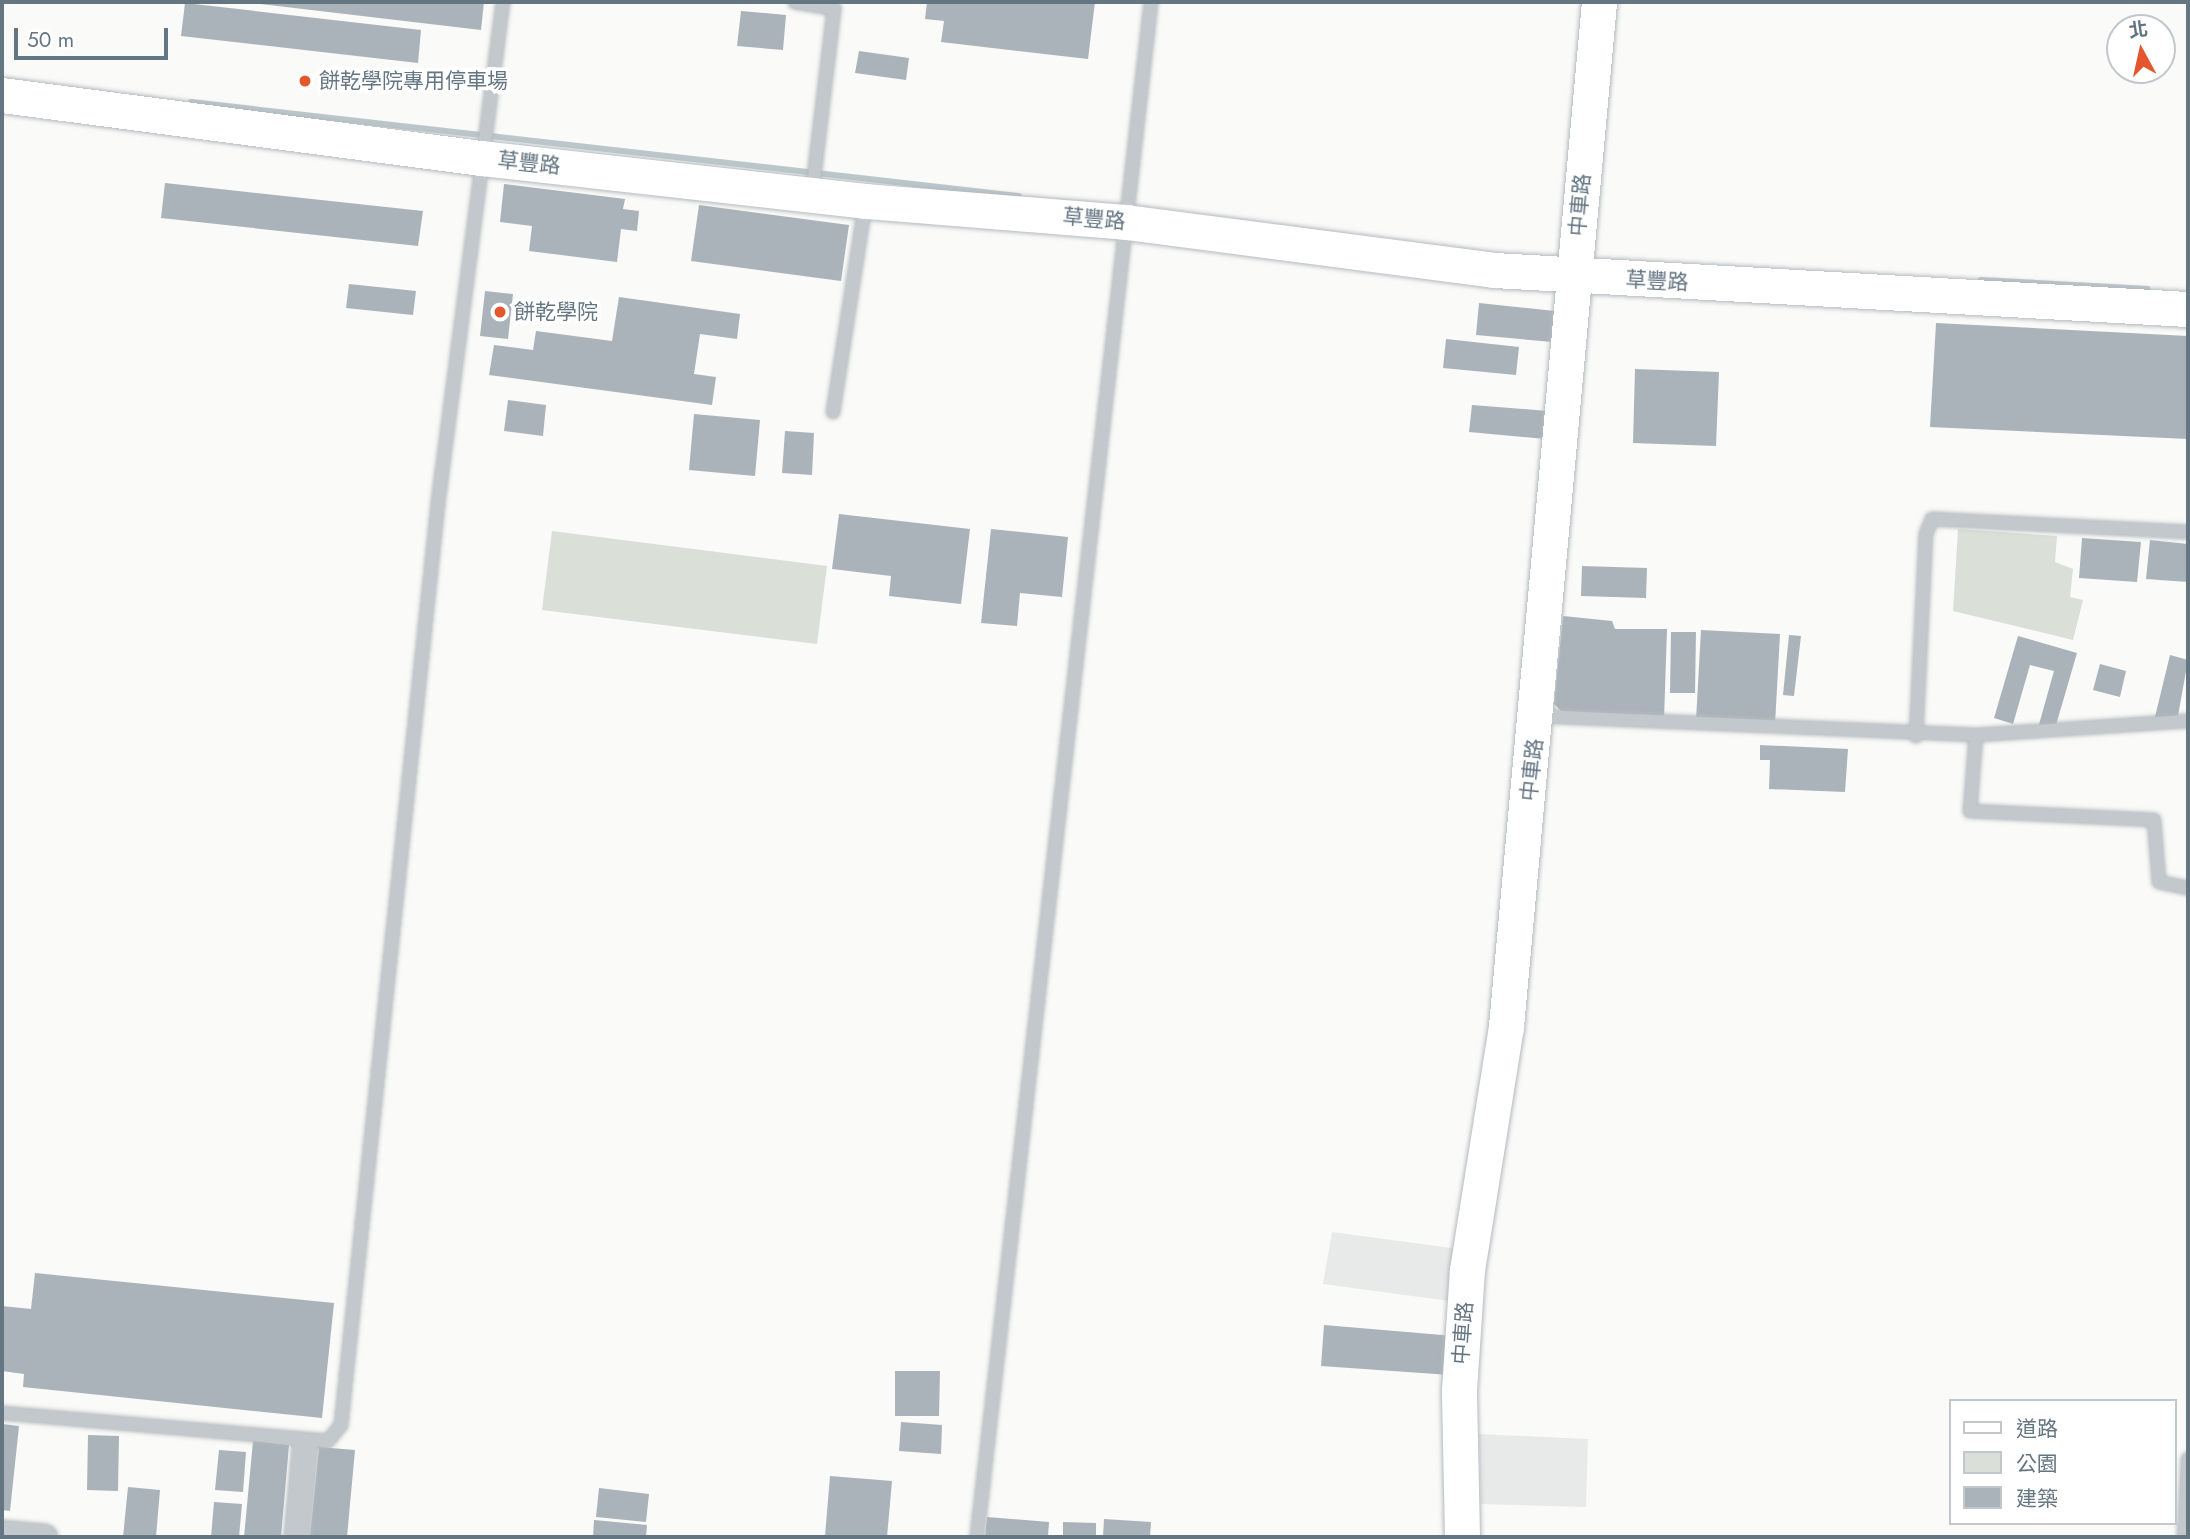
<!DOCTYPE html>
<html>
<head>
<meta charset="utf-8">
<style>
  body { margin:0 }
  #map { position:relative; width:2190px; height:1539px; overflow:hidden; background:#fafaf8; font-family:Jost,"Noto Sans TC",sans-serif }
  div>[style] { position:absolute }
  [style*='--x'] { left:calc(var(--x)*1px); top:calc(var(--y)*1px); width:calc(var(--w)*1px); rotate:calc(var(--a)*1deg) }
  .built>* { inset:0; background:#e8e9e9 }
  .green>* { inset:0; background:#dadfd7 }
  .stream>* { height:6px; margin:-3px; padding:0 3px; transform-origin:3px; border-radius:3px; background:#bbc7cb }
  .building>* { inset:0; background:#aab3b9 }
  .roads { filter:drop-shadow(0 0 2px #b3babf) drop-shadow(0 0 2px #b3babf) }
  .lane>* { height:12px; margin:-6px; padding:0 6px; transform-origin:6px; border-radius:6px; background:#c3c8cc }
  .street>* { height:24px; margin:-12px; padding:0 12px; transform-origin:12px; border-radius:12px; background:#c3c8cc }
  .secondary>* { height:35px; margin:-17.5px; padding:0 17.5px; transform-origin:17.5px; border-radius:17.5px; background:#fff }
  .dots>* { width:19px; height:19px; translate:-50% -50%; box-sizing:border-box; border:4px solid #fff; border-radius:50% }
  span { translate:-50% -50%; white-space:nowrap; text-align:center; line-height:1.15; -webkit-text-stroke:7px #fff; paint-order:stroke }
  .poi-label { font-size:21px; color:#657683 }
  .left { translate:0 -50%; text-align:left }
  .street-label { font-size:21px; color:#657683 }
  .frame { position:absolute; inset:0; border:4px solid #657683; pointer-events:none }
  .legend { position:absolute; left:1949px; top:1399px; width:228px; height:126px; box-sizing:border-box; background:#fff; border:2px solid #c1c8cd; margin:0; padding:9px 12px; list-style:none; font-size:21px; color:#657683 }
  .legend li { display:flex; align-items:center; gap:14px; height:35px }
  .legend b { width:35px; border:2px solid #c1c8cd }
  .north { position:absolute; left:2106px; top:14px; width:70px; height:70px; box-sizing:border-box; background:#fff; border:2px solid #c1c8cd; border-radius:50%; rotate:352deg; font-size:19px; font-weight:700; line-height:28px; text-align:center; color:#657683 }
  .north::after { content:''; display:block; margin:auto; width:24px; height:32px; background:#e4572e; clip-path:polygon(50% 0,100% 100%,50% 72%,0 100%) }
  .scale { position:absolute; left:14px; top:28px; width:154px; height:32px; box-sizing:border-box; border:4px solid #657683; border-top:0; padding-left:9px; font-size:21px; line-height:24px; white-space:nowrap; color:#657683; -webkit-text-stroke:5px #fff; paint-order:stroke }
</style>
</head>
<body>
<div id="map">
  <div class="built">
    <div style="clip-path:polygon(1332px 1232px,1459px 1249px,1457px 1302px,1323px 1284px)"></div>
    <div style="clip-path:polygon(1479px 1434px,1588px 1439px,1586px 1507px,1481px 1504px)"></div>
  </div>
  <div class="green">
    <div style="clip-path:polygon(1958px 529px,2057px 536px,2055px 562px,2073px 569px,2070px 597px,2083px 600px,2073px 640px,1953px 611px)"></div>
    <div style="clip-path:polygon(552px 531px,827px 566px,817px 644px,542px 610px)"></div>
  </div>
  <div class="stream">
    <div style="--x:191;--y:102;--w:833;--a:6.48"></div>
    <div style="--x:1981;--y:280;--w:167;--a:3.1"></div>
  </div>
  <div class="building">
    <div style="clip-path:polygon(243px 2px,484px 2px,481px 30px)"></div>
    <div style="clip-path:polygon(927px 2px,1095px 2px,1088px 59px,941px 42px,944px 21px,925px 19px)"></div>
    <div style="clip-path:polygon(185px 3px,421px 30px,418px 63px,181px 36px)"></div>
    <div style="clip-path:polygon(741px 11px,786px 15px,783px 50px,737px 46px)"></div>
    <div style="clip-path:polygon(859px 51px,909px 58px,906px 80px,855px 73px)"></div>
    <div style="clip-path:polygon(165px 183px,423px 211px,418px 246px,161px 218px)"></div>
    <div style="clip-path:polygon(504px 184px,625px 199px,623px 209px,639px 211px,637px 231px,621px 229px,617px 262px,529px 251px,532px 226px,500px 222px)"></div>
    <div style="clip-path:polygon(699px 205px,849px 225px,841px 281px,691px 261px)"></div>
    <div style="clip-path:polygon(349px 284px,416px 291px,413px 315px,346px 308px)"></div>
    <div style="clip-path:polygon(485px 291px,513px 294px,508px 339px,480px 336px)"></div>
    <div style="clip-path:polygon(619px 297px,740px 314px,737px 339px,700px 334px,694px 374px,716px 377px,712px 405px,489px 375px,494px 345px,533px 350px,536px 331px,612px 341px)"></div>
    <div style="clip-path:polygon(1479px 303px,1555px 311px,1552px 342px,1476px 335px)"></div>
    <div style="clip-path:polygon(1936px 323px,2188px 336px,2188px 439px,1930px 427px)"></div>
    <div style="clip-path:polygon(1446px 339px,1519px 347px,1516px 375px,1443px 368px)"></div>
    <div style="clip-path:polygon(1635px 369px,1719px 372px,1716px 446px,1633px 443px)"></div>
    <div style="clip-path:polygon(508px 400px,546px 405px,543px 436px,504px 431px)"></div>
    <div style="clip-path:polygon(1472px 405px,1548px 411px,1546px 439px,1469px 432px)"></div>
    <div style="clip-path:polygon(694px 414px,760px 420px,755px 476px,689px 470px)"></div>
    <div style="clip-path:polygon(785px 431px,814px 433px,812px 475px,782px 473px)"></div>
    <div style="clip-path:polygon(839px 514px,970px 529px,961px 604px,889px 596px,891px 576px,832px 569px)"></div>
    <div style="clip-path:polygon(991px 529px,1068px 537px,1062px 597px,1020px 593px,1017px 626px,981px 623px)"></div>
    <div style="clip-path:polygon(2082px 538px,2141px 542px,2137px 582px,2079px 578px)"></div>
    <div style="clip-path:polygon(2150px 540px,2188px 544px,2188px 582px,2146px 579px)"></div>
    <div style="clip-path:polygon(1582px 566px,1647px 568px,1646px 598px,1581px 596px)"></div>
    <div style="clip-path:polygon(1563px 616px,1612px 621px,1615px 629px,1667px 629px,1664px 720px,1562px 712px,1554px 704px)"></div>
    <div style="clip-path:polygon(1701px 630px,1780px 634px,1775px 724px,1696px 720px)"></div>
    <div style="clip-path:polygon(1671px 632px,1696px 632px,1695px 693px,1670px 693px)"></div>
    <div style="clip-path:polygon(1789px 635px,1801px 636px,1794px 696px,1783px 695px)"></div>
    <div style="clip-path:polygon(2018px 636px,2077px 653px,2054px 732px,2038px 728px,2054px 671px,2030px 665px,2013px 724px,1994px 718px)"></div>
    <div style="clip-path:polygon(2170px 655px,2188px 660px,2176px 727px,2154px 721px)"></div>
    <div style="clip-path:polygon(2100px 664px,2126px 671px,2120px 697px,2093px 690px)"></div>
    <div style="clip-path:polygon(1760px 745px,1848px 749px,1845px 792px,1769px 789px,1770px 760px,1760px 760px)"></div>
    <div style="clip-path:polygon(35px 1273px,334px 1303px,322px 1418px,23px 1387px,24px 1374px,2px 1371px,2px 1306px,31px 1309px)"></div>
    <div style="clip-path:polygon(1324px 1325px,1454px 1336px,1450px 1375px,1321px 1366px)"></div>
    <div style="clip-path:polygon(895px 1371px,940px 1371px,939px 1416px,895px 1416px)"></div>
    <div style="clip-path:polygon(901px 1422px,942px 1425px,941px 1454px,899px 1451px)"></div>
    <div style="clip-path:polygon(2px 1424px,19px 1426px,10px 1511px,2px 1510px)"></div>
    <div style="clip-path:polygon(88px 1435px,119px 1436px,118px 1491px,87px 1490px)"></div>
    <div style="clip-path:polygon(253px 1441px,289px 1445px,281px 1537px,244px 1537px)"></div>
    <div style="clip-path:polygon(319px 1447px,355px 1450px,347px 1537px,310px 1537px)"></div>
    <div style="clip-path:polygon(219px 1450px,246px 1452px,243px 1492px,215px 1490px)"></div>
    <div style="clip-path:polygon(830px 1476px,892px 1481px,887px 1537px,825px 1536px)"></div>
    <div style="clip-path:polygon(128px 1487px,160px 1490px,156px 1537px,123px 1537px)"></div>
    <div style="clip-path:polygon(599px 1488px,649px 1494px,646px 1522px,596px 1517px)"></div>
    <div style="clip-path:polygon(214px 1502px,242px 1504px,239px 1537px,211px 1537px)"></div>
    <div style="clip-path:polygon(987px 1517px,1049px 1522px,1048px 1537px,985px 1537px)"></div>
    <div style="clip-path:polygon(1104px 1519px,1151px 1522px,1150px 1537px,1103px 1537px)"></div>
    <div style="clip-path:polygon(594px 1520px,647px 1525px,646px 1537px,593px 1537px)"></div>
    <div style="clip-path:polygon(1063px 1522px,1096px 1523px,1096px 1537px,1063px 1537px)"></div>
  </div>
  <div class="roads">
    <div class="lane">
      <div style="--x:795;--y:2;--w:40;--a:10"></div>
      <div style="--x:834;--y:9;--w:185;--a:96.8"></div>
      <div style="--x:833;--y:412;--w:209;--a:-81.2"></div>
      <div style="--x:1538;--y:716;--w:438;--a:2.5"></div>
      <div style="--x:1976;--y:735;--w:76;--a:94.5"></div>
      <div style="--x:1970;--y:811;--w:184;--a:2.8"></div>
      <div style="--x:2154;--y:820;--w:62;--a:85.4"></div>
      <div style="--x:2159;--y:882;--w:30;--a:12"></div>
      <div style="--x:1976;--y:735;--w:212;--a:-3.8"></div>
      <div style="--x:1916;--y:736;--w:202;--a:-87.2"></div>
      <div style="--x:1926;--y:534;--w:16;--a:-68"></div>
      <div style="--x:1932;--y:519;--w:256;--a:2.9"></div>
      <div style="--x:2;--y:1413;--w:327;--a:4.9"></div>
      <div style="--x:328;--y:1441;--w:21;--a:-51"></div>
      <div style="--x:341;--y:1425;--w:927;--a:-83.99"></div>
      <div style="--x:438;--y:503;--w:505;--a:-82.61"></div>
      <div style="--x:977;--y:1537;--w:1545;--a:-83.53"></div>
      <div style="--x:2184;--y:1537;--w:78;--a:-87.1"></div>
    </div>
    <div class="street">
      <div style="--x:2;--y:1533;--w:43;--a:5.3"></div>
      <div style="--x:297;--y:1537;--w:90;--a:-84.9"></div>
    </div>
    <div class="secondary">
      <div style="--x:2;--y:95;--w:484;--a:7.5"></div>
      <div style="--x:482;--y:158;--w:386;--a:6.4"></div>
      <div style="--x:866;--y:201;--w:261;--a:4.6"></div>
      <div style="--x:1126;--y:222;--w:371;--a:7.4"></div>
      <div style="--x:1494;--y:270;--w:695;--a:3.22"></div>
      <div style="--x:1462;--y:1537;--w:147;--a:-91.2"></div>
      <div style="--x:1459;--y:1390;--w:120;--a:-86.2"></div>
      <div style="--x:1467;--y:1270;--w:247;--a:-80.9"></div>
      <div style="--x:1506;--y:1026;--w:1028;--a:-84.81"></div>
    </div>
  </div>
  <div class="dots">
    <div style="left:305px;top:81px;background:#e4572e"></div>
    <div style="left:500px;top:312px;background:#e4572e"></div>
  </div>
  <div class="poi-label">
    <span class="left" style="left:319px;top:81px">餅乾學院專用停車場</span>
    <span class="left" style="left:514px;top:312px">餅乾學院</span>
  </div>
  <div class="street-label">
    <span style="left:529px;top:163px;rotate:6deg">草豐路</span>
    <span style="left:1580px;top:205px;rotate:-85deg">中車路</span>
    <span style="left:1094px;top:219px;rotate:5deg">草豐路</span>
    <span style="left:1657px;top:281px;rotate:3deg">草豐路</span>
    <span style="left:1532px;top:770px;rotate:-84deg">中車路</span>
    <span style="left:1463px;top:1333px;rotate:-86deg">中車路</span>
  </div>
  <div class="frame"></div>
  <ul class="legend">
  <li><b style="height:9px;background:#fff"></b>道路</li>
  <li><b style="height:19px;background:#dadfd7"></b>公園</li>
  <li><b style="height:19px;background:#aab3b9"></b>建築</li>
  </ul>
  <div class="north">北</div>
  <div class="scale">50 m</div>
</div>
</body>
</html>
